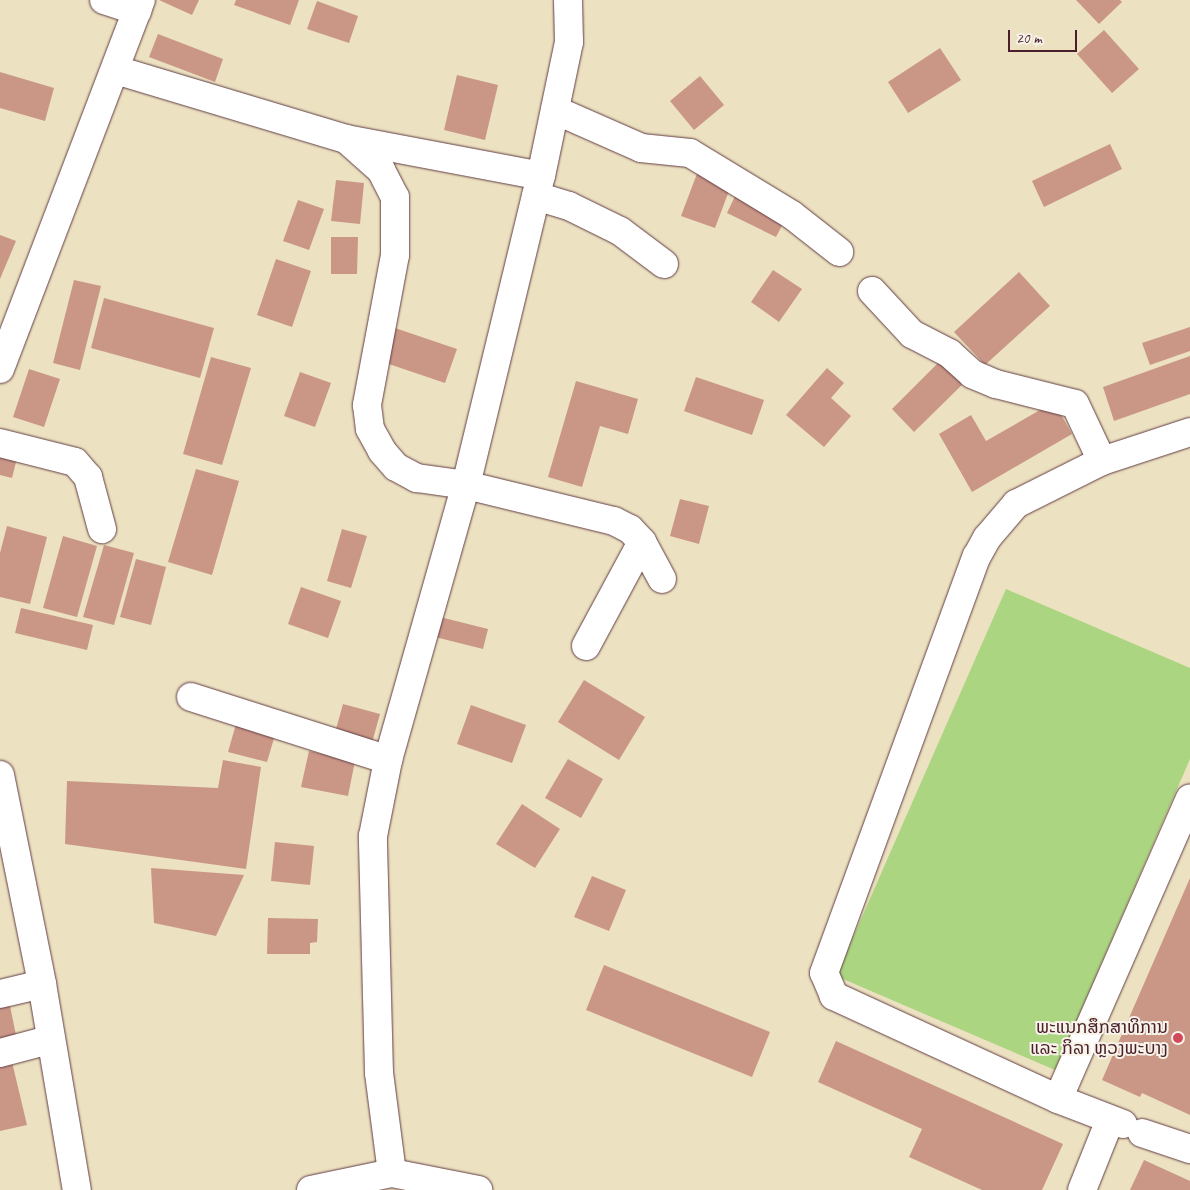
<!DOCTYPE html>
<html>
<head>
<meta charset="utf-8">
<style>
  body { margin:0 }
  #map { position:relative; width:1190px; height:1190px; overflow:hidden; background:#ece1c1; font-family:Caveat,"Noto Sans Lao",sans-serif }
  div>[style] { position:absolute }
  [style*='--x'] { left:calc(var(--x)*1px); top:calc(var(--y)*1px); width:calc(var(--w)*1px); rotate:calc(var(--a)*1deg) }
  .green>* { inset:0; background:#abd580 }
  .building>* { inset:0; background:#ca9787 }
  .roads { filter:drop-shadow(0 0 1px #623c42) drop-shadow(0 0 1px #623c42) }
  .minor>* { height:28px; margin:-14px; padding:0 14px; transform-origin:14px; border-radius:14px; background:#fff }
  .dots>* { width:14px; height:14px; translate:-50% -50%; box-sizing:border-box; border:2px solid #f7f3e8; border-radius:50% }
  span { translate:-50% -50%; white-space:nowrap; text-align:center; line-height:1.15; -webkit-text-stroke:4px #f7f3e8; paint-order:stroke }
  .poi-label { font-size:18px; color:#4a1f2b }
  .right { translate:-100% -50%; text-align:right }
  .scale { position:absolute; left:1008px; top:30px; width:69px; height:22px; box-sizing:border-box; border:2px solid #4a1f2b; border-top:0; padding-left:6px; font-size:15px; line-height:18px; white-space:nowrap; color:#4a1f2b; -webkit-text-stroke:4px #f7f3e8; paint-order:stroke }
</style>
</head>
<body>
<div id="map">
  <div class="green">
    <div style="clip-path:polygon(1006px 589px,1190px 668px,1190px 759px,1055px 1070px,836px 976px)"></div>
  </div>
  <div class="building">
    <div style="clip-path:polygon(159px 0,199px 0,192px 15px)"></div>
    <div style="clip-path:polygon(236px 0,299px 0,290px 25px,234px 5px)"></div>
    <div style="clip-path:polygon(1076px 0,1120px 0,1122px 2px,1099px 24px)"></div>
    <div style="clip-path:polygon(317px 1px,358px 16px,349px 43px,307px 29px)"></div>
    <div style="clip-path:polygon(1104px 30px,1139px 69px,1112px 93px,1077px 54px)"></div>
    <div style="clip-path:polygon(158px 34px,223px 59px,215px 82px,149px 57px)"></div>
    <div style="clip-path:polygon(940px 48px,961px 80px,908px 113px,888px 82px)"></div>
    <div style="clip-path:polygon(0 72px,54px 88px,45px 121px,0 108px)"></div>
    <div style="clip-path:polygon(457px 75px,498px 85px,485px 140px,444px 130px)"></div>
    <div style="clip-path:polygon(700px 76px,724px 105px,694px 130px,670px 101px)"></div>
    <div style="clip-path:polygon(1110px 144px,1122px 169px,1044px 207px,1032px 181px)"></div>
    <div style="clip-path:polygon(698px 171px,732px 183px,715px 228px,681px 216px)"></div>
    <div style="clip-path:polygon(336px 180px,364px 183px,360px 224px,331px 221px)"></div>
    <div style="clip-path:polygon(737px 192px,787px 216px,776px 237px,727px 213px)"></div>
    <div style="clip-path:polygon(298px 200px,324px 209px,309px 250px,283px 241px)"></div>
    <div style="clip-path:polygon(0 235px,16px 241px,0 279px)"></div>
    <div style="clip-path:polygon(331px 237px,358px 237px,357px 274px,331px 274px)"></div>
    <div style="clip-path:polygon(276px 259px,311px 271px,292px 327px,257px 315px)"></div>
    <div style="clip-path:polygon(773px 270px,802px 289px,779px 322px,751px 302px)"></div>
    <div style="clip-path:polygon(1019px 272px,1050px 306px,985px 365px,954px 332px)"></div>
    <div style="clip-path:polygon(74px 280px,101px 286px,80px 370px,53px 363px)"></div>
    <div style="clip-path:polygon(104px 298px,214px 328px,200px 378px,91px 348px)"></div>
    <div style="clip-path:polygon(392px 327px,457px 349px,445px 383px,380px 361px)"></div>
    <div style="clip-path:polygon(1190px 327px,1190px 351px,1150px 365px,1142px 343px)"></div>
    <div style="clip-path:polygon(1190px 356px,1190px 394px,1114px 421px,1103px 387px)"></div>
    <div style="clip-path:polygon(211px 357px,251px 368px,222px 465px,183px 454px)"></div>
    <div style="clip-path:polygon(944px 357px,967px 380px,914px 432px,892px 409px)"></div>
    <div style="clip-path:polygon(827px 368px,844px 383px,831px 398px,851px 416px,824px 447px,786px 415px)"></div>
    <div style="clip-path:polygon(29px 369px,60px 379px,44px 427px,13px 417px)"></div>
    <div style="clip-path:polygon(300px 372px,331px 383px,315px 427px,284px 416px)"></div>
    <div style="clip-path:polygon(696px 377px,764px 400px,752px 435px,684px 411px)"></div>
    <div style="clip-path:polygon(576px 381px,638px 399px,628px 434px,600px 426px,582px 487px,548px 477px)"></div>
    <div style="clip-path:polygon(1054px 402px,1072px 434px,972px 492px,939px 434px,971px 415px,986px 441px)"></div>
    <div style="clip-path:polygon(0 454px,17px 458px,12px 478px,0 475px)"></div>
    <div style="clip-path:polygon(196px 469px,239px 481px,212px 575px,168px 562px)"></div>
    <div style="clip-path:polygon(680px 499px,709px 506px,699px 544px,670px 536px)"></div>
    <div style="clip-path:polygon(7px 526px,47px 537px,30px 604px,0 597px,0 553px)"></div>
    <div style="clip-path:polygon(342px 529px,367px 536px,351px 588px,327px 581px)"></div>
    <div style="clip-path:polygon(63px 536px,97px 546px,77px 617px,43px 608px)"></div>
    <div style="clip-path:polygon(104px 545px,134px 553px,114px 625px,83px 617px)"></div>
    <div style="clip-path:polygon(136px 559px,166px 567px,151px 625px,120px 617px)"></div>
    <div style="clip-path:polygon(301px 587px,341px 601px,328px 638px,288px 624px)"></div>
    <div style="clip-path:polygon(21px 608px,93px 625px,87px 650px,15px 633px)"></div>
    <div style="clip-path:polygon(436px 616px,488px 629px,483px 649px,431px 636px)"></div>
    <div style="clip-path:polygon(584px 680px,645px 717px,619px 760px,558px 722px)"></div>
    <div style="clip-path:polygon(343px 704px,380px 714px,371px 746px,334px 736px)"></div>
    <div style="clip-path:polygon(471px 705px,526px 725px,512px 763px,457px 744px)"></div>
    <div style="clip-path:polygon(236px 724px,275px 735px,267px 762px,228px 752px)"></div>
    <div style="clip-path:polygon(309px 751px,355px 761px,348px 796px,301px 787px)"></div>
    <div style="clip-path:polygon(568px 759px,603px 779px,581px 818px,545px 798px)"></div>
    <div style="clip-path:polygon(223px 760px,261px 767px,246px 869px,65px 844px,67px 781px,218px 788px)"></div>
    <div style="clip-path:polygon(522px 804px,560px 829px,535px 868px,496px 844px)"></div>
    <div style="clip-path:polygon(275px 842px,314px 846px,310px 885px,271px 881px)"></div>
    <div style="clip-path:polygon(151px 868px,244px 875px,216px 936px,154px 923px)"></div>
    <div style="clip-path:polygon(592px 876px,626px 890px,609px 931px,574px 917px)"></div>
    <div style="clip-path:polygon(1190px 878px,1190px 1115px,1142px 1093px,1140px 1097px,1102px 1080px)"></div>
    <div style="clip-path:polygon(268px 918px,318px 919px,317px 942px,310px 943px,310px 954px,267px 954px)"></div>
    <div style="clip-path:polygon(604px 965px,770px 1032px,752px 1077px,586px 1010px)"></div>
    <div style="clip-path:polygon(9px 1001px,17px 1040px,0 1044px,0 1003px)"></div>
    <div style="clip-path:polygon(836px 1041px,1063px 1144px,1042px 1190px,982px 1190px,909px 1157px,922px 1129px,818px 1082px)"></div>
    <div style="clip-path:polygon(12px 1062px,27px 1125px,0 1131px,0 1065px)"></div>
    <div style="clip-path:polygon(1144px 1160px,1190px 1181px,1190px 1190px,1130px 1190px)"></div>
  </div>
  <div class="roads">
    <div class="minor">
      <div style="--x:104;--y:0;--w:35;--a:18"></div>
      <div style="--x:116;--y:70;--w:240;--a:16.7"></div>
      <div style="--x:346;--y:139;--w:198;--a:10.7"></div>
      <div style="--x:541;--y:176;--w:137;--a:-78.2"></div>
      <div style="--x:569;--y:42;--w:42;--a:-91.4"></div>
      <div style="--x:555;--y:110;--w:94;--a:23.8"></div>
      <div style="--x:641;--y:148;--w:49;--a:5.8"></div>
      <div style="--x:690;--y:153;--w:119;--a:31.3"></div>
      <div style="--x:792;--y:215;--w:60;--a:38.2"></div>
      <div style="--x:346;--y:139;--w:47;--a:41.5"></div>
      <div style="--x:381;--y:170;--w:30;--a:63"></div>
      <div style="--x:395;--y:197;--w:58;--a:90"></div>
      <div style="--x:395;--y:255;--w:153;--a:100.6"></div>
      <div style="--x:367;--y:405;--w:24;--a:83"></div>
      <div style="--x:370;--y:429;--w:25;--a:61"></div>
      <div style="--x:382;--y:451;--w:21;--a:49"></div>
      <div style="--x:396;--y:467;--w:24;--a:28"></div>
      <div style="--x:417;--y:478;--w:49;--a:8.1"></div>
      <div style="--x:466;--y:485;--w:152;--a:13.7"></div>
      <div style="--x:614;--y:521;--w:18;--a:27"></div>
      <div style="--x:630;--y:529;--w:18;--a:47"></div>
      <div style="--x:642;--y:542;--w:42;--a:61.6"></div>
      <div style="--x:536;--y:196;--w:34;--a:17"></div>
      <div style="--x:569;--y:206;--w:57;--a:26.1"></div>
      <div style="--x:620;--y:231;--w:55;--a:36.9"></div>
      <div style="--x:872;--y:291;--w:59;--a:47.1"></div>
      <div style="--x:912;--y:334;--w:42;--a:27.2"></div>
      <div style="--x:949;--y:353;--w:31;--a:42"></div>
      <div style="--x:972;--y:374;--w:26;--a:23"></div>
      <div style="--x:996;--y:384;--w:81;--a:14.2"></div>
      <div style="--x:1075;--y:404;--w:63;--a:64.7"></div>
      <div style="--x:0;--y:369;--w:395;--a:-69.1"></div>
      <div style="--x:0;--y:443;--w:77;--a:14.2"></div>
      <div style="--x:75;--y:462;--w:20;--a:49"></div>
      <div style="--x:88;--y:477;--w:54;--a:74.9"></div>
      <div style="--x:586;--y:646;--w:118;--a:-61.7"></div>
      <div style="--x:191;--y:697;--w:207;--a:17.7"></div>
      <div style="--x:0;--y:775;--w:213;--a:78.6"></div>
      <div style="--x:42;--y:984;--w:209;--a:80.4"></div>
      <div style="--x:0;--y:994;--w:43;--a:-13.4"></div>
      <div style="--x:0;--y:1053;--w:51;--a:-14.9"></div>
      <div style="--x:1058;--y:1099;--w:328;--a:-66.3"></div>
      <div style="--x:1123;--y:1124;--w:70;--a:-159"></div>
      <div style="--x:1058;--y:1099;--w:247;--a:-155.3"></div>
      <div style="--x:834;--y:996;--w:25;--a:-113"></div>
      <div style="--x:824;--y:973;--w:444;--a:-69.9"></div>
      <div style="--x:977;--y:556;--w:21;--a:-61"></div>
      <div style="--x:987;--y:538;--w:45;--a:-49.5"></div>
      <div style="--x:1016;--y:504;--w:96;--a:-26.6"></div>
      <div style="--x:1102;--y:461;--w:93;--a:-18.2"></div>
      <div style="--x:1142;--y:1133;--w:51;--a:18.4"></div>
      <div style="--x:392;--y:1173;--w:101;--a:-97.4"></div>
      <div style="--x:379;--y:1073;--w:237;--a:-91.5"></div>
      <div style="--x:373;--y:836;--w:77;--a:-78.8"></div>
      <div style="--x:388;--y:760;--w:286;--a:-74.2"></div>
      <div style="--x:466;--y:485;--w:318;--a:-76.4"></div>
      <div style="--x:311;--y:1190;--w:83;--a:-11.9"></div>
      <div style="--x:392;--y:1173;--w:88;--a:11.2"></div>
      <div style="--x:1082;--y:1190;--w:75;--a:-68.2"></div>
    </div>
  </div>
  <div class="dots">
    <div style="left:1178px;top:1038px;background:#d1495b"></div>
  </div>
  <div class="poi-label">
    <span class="right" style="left:1168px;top:1038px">ພະແນກສຶກສາທິການ<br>ແລະ ກິລາ ຫຼວງພະບາງ</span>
  </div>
  <div class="scale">20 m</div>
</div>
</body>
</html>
